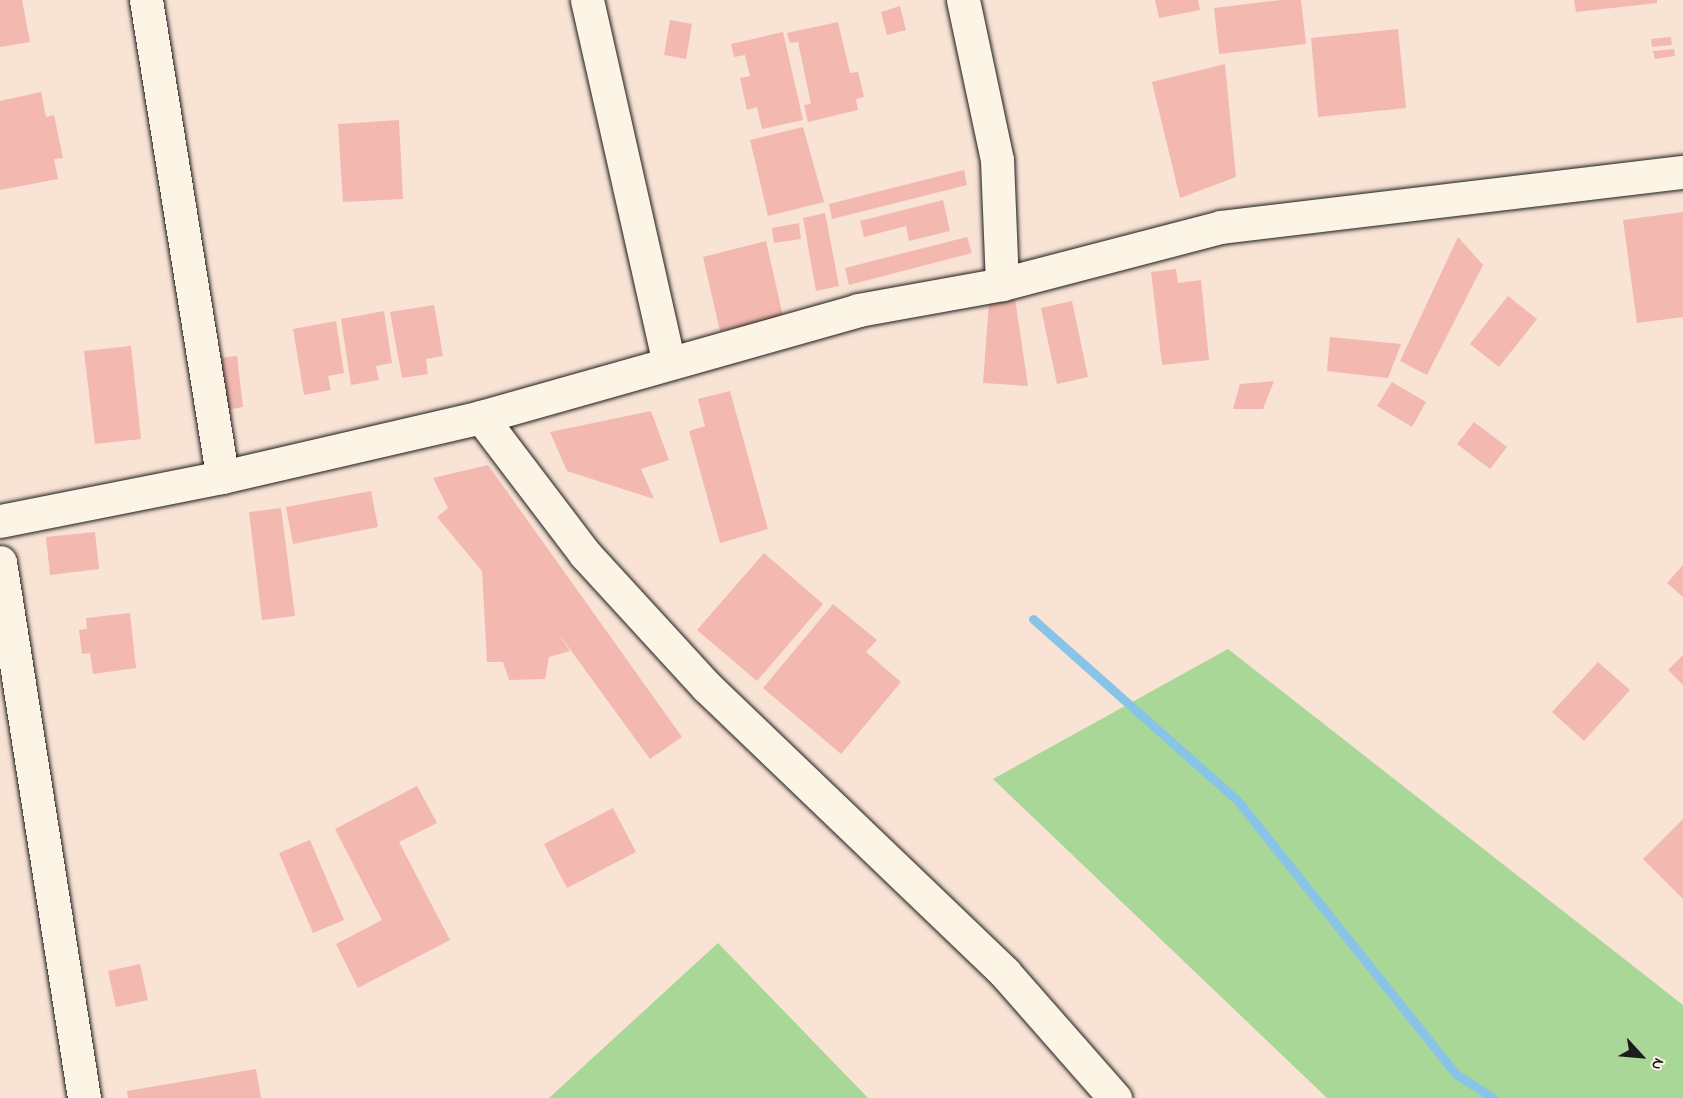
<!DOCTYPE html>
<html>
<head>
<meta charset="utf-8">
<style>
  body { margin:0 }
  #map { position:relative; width:1683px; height:1098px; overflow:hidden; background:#f9e3d5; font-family:"Indie Flower",sans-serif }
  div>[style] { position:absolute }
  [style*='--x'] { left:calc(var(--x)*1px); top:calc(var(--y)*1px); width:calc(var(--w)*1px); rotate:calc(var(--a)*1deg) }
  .green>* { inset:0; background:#a8d797 }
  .stream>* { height:9px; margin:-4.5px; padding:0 4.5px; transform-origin:4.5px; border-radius:4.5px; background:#88c4e8 }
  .building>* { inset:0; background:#f3b8af }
  .roads { filter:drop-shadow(0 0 2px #1c1c1c) drop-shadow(0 0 2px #1c1c1c) }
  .minor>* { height:33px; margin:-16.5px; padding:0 16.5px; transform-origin:16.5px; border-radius:16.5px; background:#fcf5e5 }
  span { translate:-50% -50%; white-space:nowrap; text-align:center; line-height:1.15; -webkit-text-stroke:5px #fcf5e5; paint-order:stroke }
  .north { position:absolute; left:1611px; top:1026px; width:60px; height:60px; -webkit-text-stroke:4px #fcf5e5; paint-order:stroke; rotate:116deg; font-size:16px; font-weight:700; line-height:24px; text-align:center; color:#1c1c1c }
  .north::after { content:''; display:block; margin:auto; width:21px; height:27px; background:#1c1c1c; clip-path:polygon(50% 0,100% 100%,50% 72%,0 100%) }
</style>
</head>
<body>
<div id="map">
  <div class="green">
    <div style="clip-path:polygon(1228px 649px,1683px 1005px,1683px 1098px,1327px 1098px,993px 779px)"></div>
    <div style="clip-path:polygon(718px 943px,868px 1098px,549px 1098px)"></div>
  </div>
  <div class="stream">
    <div style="--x:1033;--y:619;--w:273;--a:41.6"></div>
    <div style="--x:1237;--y:800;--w:351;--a:51.4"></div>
    <div style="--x:1456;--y:1074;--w:44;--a:33"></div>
  </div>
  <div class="building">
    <div style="clip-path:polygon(0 0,22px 0,30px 42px,0 47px)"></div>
    <div style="clip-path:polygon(1155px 0,1198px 0,1200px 10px,1159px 18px)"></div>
    <div style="clip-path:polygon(1281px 0,1301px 0,1306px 44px,1219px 54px,1214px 8px)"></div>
    <div style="clip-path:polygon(1574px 0,1657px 0,1657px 3px,1576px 12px)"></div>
    <div style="clip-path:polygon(900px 6px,906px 30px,887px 35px,881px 12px)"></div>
    <div style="clip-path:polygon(670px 20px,692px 24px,686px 59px,664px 55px)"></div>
    <div style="clip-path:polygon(838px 22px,850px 73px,858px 72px,864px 97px,856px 99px,858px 110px,808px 122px,804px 105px,811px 104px,798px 42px,790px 43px,787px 33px)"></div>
    <div style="clip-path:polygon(1398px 29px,1406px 108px,1318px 117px,1311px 38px)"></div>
    <div style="clip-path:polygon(783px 32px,803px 120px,762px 129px,757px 107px,747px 110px,740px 78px,750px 76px,745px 55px,734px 57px,731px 44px)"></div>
    <div style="clip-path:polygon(1671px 37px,1672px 45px,1652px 47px,1651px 39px)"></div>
    <div style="clip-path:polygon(1674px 49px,1675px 56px,1655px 59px,1653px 51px)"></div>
    <div style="clip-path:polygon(1225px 64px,1236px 177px,1180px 198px,1152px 82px)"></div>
    <div style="clip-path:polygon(41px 92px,46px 117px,54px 115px,63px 158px,54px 159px,58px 179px,0 190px,0 101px)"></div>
    <div style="clip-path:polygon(399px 120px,403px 199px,343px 202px,338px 124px)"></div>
    <div style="clip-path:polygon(803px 127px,824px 202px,768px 216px,750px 140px)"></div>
    <div style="clip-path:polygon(964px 170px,967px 185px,832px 219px,829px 204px)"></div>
    <div style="clip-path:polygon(943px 200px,950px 231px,909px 241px,906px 226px,864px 237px,860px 221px)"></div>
    <div style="clip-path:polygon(1683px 212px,1683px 317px,1637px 323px,1623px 220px)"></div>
    <div style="clip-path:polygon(825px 213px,839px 286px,816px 291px,803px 218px)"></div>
    <div style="clip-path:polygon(799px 223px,801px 239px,774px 243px,772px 228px)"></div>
    <div style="clip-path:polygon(967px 237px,972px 253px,849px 285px,845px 268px)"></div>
    <div style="clip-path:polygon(1458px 237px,1483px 265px,1427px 375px,1400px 361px)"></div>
    <div style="clip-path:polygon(766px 241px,783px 316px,720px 331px,703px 257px)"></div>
    <div style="clip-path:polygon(1176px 269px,1178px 283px,1201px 280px,1209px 360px,1162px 365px,1151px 272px)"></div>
    <div style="clip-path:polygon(1508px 296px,1537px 319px,1499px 367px,1470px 344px)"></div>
    <div style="clip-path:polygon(1015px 299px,1028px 386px,983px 383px,989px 303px)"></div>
    <div style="clip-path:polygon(1072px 301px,1088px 377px,1057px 384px,1041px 308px)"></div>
    <div style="clip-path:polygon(434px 305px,443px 356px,426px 359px,428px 374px,402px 378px,390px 312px)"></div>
    <div style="clip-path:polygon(384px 311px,392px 363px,376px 366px,379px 380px,351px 385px,341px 319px)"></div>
    <div style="clip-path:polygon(336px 321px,344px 373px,328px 376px,331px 390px,304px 395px,293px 329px)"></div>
    <div style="clip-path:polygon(1330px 337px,1401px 344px,1388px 378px,1327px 371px)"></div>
    <div style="clip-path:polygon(131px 346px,141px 439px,95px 444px,84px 351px)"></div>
    <div style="clip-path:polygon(237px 356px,243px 407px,226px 410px,219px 358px)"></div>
    <div style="clip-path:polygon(1274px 381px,1263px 409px,1233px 409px,1240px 384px)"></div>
    <div style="clip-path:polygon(1392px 382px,1426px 402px,1412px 427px,1377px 406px)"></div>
    <div style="clip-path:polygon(730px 391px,768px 529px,720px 543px,689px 431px,705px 426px,698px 399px)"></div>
    <div style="clip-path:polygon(651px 411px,669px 460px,641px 469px,654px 499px,567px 471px,550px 432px)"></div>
    <div style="clip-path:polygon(1474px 422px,1507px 447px,1490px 469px,1457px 444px)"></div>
    <div style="clip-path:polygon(488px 465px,682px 737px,650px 759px,556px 630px,570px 651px,549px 657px,545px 679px,509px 680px,503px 662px,487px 662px,482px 571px,437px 517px,448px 508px,433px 478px)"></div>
    <div style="clip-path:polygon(371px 491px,378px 527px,293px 544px,286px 507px)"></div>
    <div style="clip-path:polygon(281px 508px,295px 616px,262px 620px,249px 512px)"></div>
    <div style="clip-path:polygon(95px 532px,99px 569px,50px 575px,46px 537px)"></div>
    <div style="clip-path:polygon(764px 553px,823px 604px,757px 681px,697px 630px)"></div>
    <div style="clip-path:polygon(1683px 565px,1683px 597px,1667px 583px)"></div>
    <div style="clip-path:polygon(833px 604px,877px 640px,866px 652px,901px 682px,841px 754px,763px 688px)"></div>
    <div style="clip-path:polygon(130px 613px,136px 668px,93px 674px,90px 653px,82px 654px,79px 630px,87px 629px,86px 618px)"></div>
    <div style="clip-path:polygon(1683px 655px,1683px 685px,1668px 670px)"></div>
    <div style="clip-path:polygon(1598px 662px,1630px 690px,1584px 741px,1552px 712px)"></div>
    <div style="clip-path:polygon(417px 786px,437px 823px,399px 842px,450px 940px,358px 988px,336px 944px,382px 920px,335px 829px)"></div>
    <div style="clip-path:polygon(613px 808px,636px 852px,567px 888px,544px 844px)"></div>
    <div style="clip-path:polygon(1683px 819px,1683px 899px,1643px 859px)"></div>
    <div style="clip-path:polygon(310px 840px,344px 920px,313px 933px,279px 853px)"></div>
    <div style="clip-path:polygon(140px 964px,148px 1000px,116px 1007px,108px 971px)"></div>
    <div style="clip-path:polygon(256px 1069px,261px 1098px,128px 1098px,127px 1091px)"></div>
  </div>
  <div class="roads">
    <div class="minor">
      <div style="--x:146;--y:0;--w:483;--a:80.9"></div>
      <div style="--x:587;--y:0;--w:372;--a:77.3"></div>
      <div style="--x:963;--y:0;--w:164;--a:78"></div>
      <div style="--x:997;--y:160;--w:124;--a:87.7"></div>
      <div style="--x:481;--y:417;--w:172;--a:52.8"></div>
      <div style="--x:585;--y:554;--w:180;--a:47.5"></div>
      <div style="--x:707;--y:687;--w:413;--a:43.8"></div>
      <div style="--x:1005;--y:973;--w:167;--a:48.7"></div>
      <div style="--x:0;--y:521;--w:226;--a:-11.2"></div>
      <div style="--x:222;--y:477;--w:266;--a:-13"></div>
      <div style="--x:481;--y:417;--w:392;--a:-15.8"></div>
      <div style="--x:858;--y:310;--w:146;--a:-10.2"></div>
      <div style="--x:1002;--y:284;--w:226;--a:-14.6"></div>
      <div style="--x:1221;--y:227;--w:465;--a:-6.8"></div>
      <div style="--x:0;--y:562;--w:543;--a:81.09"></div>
    </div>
  </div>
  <div class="north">N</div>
</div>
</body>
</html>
